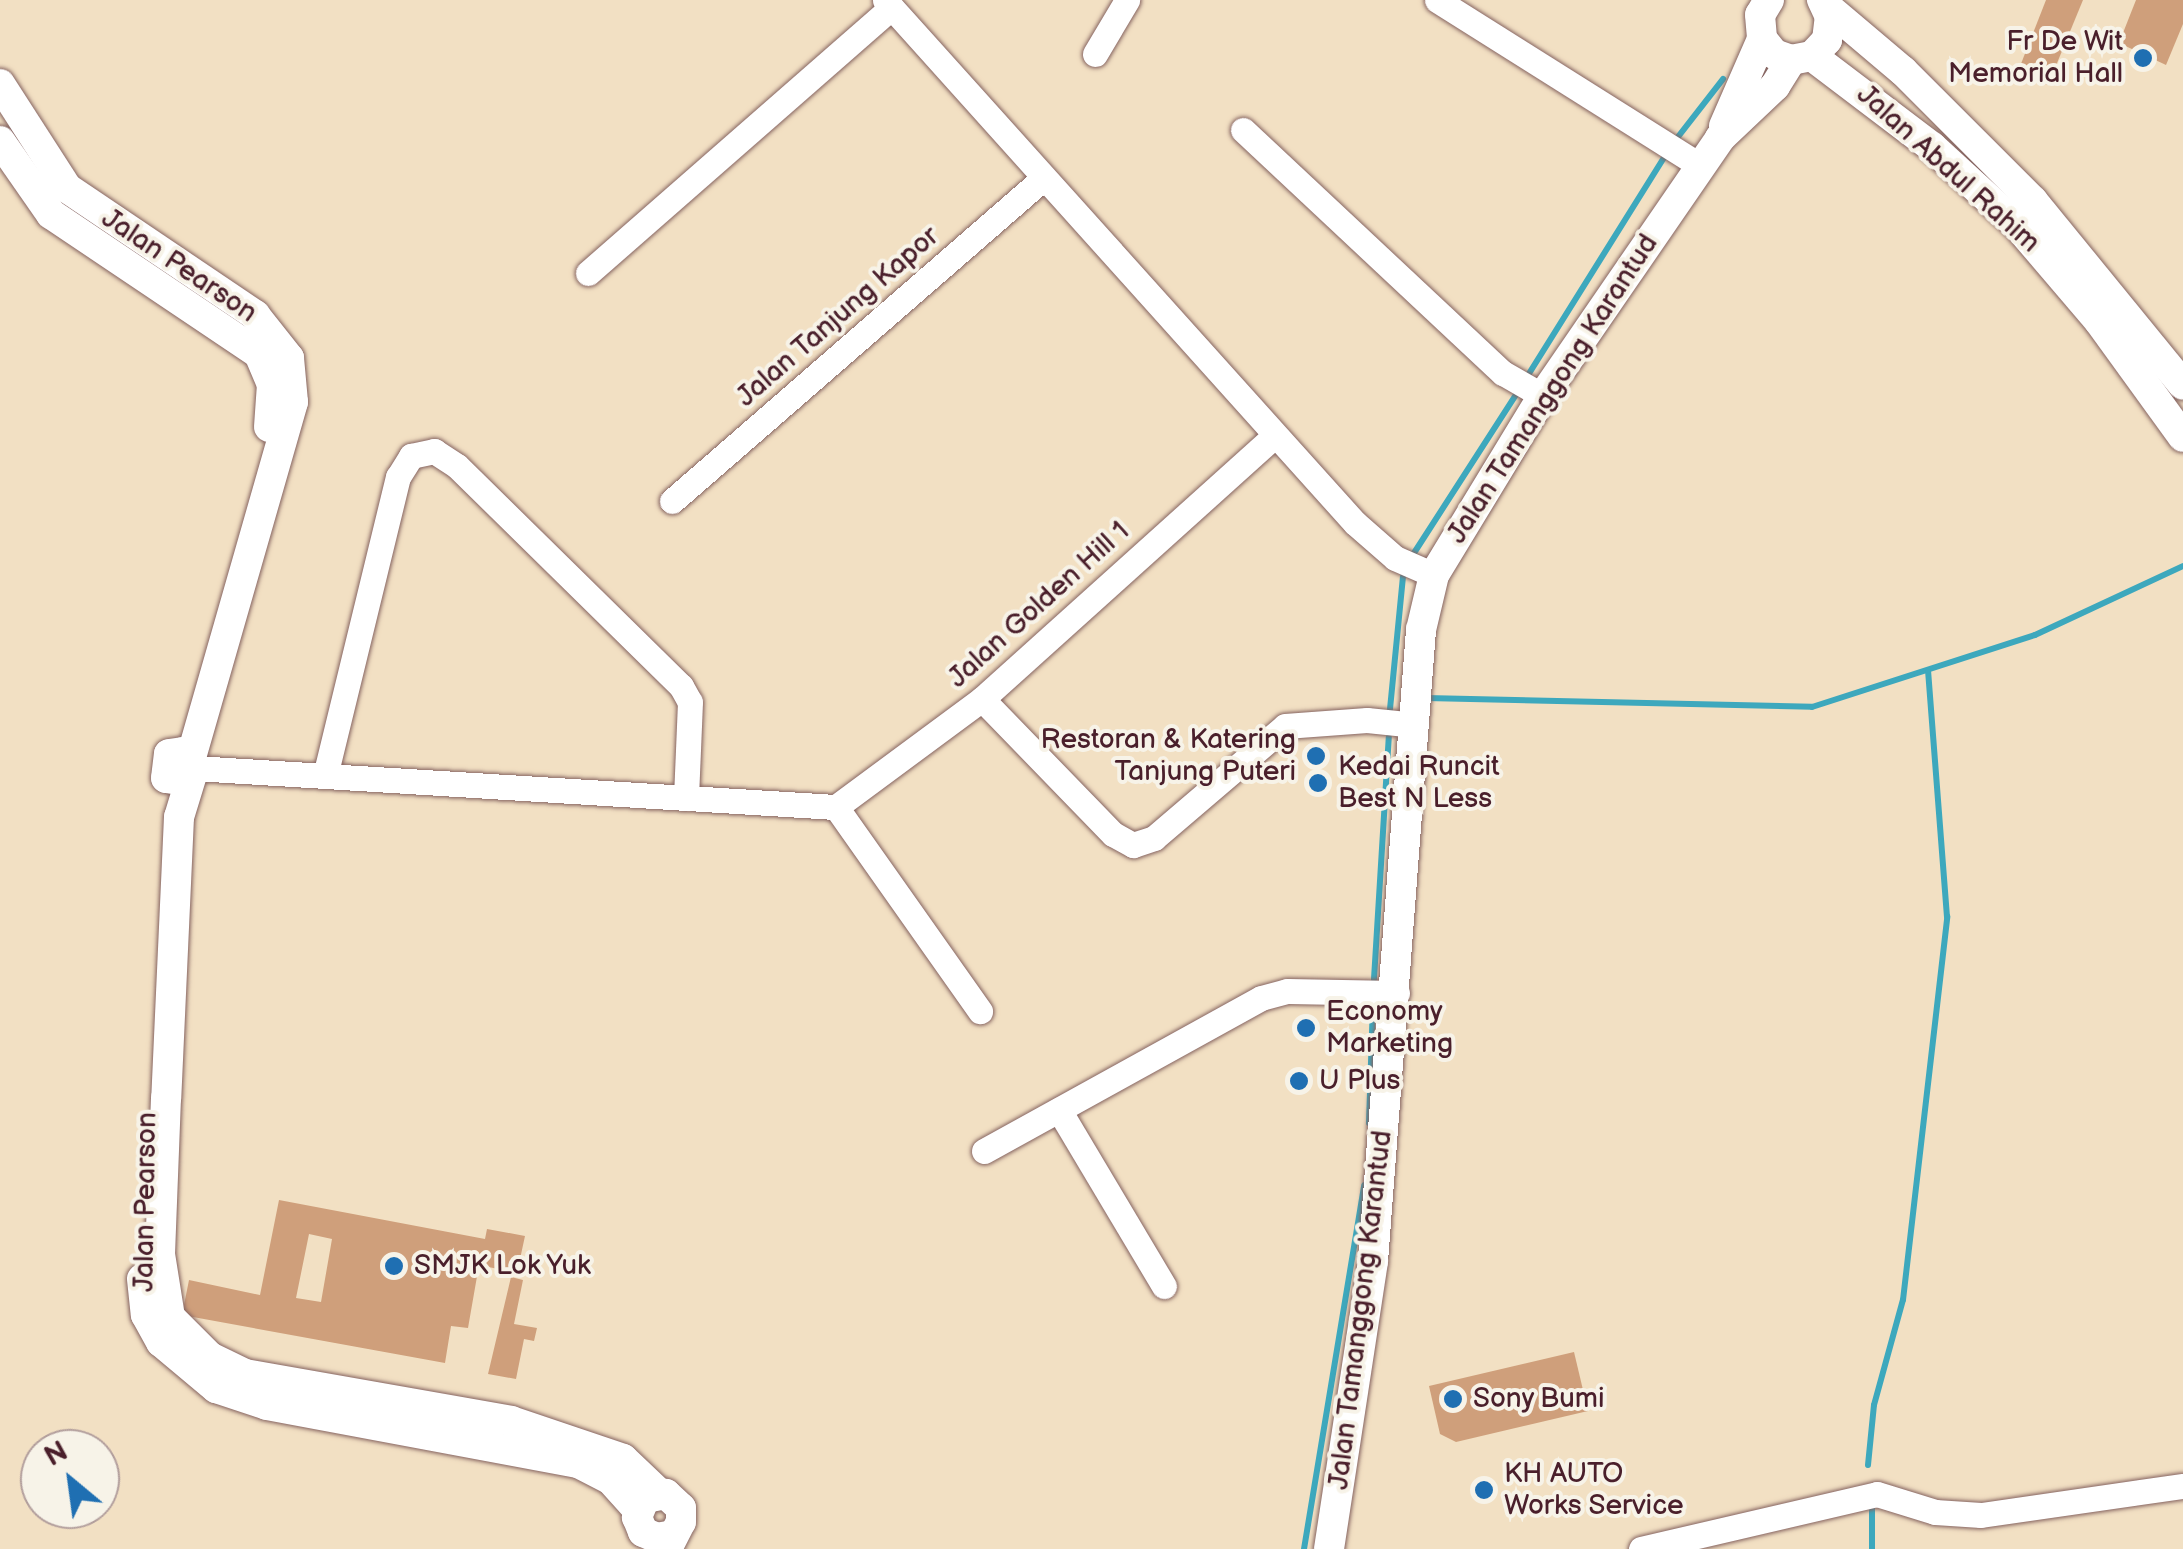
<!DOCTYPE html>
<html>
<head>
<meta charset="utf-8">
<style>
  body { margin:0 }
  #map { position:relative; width:2183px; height:1549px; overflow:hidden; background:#f2e0c3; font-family:"Balsamiq Sans",sans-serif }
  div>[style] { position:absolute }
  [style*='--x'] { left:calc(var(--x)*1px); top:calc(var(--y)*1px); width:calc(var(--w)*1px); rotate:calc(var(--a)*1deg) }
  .stream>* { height:6px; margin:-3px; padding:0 3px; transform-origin:3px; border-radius:3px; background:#3da8bd }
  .building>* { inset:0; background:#cf9f7b }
  .roads { filter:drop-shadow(0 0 2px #856360) drop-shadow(0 0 2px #856360) }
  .minor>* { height:25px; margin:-12.5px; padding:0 12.5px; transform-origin:12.5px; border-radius:12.5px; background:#fff }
  .major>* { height:30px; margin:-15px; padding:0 15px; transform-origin:15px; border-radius:15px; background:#fff }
  .dots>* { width:28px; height:28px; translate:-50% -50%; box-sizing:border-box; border:5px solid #f7f3e8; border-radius:50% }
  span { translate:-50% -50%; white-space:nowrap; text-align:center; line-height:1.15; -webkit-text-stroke:8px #f7f3e8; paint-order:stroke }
  .poi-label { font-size:28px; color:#4a1f2b }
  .right { translate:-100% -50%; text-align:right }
  .left { translate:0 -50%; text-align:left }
  .street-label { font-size:28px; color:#4a1f2b }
  .north { position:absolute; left:20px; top:1429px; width:100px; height:100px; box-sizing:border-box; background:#f7f3e8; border:2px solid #b29e9c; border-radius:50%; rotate:331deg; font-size:28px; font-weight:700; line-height:40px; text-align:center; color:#4a1f2b }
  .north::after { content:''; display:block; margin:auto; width:35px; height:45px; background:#1f6fb2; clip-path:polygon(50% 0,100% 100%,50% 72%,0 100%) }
</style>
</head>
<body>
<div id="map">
  <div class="stream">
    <div style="--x:1674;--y:142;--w:80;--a:-52.1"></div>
    <div style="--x:1525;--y:380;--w:268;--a:-58"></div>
    <div style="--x:1414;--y:553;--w:194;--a:-57.2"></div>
    <div style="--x:1426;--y:698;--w:386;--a:1.3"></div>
    <div style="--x:1812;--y:707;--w:234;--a:-17.9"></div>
    <div style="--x:2035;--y:635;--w:163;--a:-25"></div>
    <div style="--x:1390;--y:709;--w:133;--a:-84.4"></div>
    <div style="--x:1374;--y:979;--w:242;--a:-86.5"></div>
    <div style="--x:1369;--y:1123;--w:119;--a:-88.1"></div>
    <div style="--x:1868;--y:1465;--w:60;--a:-84.3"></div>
    <div style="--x:1874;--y:1405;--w:109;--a:-74.6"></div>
    <div style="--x:1903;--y:1300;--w:386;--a:-83.4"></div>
    <div style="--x:1947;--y:917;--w:246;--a:-94.4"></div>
    <div style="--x:1872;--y:1508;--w:41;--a:90"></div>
    <div style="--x:1304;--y:1549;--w:369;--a:-80.6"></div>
  </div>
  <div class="building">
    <div style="clip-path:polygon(2046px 0,2083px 0,2048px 85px,2017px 74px)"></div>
    <div style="clip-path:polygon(2136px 0,2183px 0,2183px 24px,2166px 65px,2119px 43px)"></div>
    <div style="clip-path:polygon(evenodd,279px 1200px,485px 1239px,487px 1229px,525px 1236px,517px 1273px,479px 1265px,468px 1328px,451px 1326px,445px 1363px,182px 1315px,189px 1280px,260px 1295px,279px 1200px,309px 1234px,332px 1239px,321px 1302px,296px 1298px,309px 1234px)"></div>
    <div style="clip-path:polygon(511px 1277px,523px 1280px,514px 1324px,537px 1328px,534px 1341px,524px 1339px,516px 1379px,488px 1374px)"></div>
    <div style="clip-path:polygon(1574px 1352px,1588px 1411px,1456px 1442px,1440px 1434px,1429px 1386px)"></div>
  </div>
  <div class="roads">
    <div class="minor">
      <div style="--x:885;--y:0;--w:703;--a:48.06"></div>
      <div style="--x:1355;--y:523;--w:53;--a:41.2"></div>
      <div style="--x:1395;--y:558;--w:43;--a:23.6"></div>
      <div style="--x:1437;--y:0;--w:312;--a:32.2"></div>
      <div style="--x:1095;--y:54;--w:63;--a:-59.3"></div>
      <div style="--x:1243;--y:130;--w:356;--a:43.1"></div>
      <div style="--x:1503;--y:373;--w:46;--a:29.9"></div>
      <div style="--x:588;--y:273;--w:403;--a:-41.2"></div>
      <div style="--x:672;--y:501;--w:491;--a:-41"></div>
      <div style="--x:982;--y:699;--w:188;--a:45.9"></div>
      <div style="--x:1113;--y:834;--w:23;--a:29"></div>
      <div style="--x:1133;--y:845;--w:22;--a:-18"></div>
      <div style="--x:1154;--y:838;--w:172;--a:-40.5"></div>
      <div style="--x:1285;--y:726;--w:82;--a:-4.2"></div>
      <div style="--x:1367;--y:720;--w:49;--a:5.8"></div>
      <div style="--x:194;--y:768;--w:643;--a:3.48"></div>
      <div style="--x:325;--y:776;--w:308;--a:-76.3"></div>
      <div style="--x:398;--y:477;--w:25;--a:-58"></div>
      <div style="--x:411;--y:456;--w:24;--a:-12"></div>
      <div style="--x:434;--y:451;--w:27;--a:33"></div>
      <div style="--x:457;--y:466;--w:314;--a:44.5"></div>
      <div style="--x:681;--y:686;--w:18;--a:61"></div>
      <div style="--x:690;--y:702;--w:96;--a:92.4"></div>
      <div style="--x:836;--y:807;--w:182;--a:-36.5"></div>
      <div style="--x:982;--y:699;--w:393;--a:-42"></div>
      <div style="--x:836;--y:807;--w:250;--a:54.8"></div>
      <div style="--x:1059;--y:1110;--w:205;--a:59.2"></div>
      <div style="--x:984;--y:1151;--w:316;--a:-28.9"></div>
      <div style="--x:1261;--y:998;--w:27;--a:-15"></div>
      <div style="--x:1287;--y:991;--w:110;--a:1"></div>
      <div style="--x:1641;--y:1549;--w:242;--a:-13.1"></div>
      <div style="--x:1877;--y:1494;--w:61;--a:17.2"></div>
      <div style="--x:1935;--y:1512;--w:46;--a:3.7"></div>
      <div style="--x:1981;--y:1515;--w:204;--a:-8.2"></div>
    </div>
    <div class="major">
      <div style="--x:1769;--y:0;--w:17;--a:121"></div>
      <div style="--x:1760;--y:15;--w:24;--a:85"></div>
      <div style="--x:1762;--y:39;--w:19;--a:51"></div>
      <div style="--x:1774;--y:54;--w:18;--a:19"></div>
      <div style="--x:1791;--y:60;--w:21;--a:-11"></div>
      <div style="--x:1812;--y:56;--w:22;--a:-47"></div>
      <div style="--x:1827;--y:40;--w:23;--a:-83"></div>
      <div style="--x:1830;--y:17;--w:19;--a:-115"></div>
      <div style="--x:1826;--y:6;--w:101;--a:40.2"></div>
      <div style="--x:1903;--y:71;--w:184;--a:45"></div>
      <div style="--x:2033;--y:201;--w:237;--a:50.8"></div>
      <div style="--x:1812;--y:56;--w:151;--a:37.2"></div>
      <div style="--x:1932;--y:147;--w:115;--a:42.5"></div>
      <div style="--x:2017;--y:225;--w:126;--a:49.5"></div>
      <div style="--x:2099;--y:321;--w:143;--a:54.1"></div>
      <div style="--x:0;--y:84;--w:124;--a:57.2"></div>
      <div style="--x:67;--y:188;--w:227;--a:34"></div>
      <div style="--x:255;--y:315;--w:55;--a:51.7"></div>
      <div style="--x:289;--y:358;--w:44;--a:84.8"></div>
      <div style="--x:293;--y:402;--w:370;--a:106"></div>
      <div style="--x:1724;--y:126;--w:95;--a:-66.4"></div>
      <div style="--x:0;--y:141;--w:89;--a:55.1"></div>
      <div style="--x:51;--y:214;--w:251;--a:33.9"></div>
      <div style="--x:259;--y:354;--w:33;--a:67"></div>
      <div style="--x:272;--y:384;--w:43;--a:94"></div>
      <div style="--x:186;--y:781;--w:20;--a:-171"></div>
      <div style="--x:166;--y:778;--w:24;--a:-83"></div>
      <div style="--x:169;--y:754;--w:14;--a:-8"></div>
      <div style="--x:183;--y:752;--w:19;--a:55"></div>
      <div style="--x:194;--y:768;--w:51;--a:107"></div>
      <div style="--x:179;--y:817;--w:281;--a:92.6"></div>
      <div style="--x:166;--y:1098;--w:156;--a:92.2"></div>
      <div style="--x:160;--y:1254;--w:64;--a:81"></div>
      <div style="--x:170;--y:1317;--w:57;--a:45"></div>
      <div style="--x:210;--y:1357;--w:39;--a:26"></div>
      <div style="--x:245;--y:1374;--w:270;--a:10"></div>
      <div style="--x:511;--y:1421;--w:118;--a:18.7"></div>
      <div style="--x:623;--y:1459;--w:50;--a:43.4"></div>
      <div style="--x:142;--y:1279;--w:36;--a:84"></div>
      <div style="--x:146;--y:1315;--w:31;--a:61"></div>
      <div style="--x:161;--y:1342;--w:72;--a:39.9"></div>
      <div style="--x:216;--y:1388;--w:54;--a:18.4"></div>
      <div style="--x:267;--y:1405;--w:316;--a:10.6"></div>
      <div style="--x:578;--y:1463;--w:36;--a:27"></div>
      <div style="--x:610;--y:1479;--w:42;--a:47.9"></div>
      <div style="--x:667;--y:1549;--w:30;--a:-63"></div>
      <div style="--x:681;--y:1522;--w:14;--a:-90"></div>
      <div style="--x:681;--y:1508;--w:21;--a:-137"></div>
      <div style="--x:666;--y:1494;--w:21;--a:169"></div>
      <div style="--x:645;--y:1498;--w:21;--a:113"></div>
      <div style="--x:637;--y:1517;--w:16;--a:68"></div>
      <div style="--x:643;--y:1532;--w:15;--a:23"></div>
      <div style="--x:657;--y:1538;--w:15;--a:-11"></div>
      <div style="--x:1329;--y:1549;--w:291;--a:-81.3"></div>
      <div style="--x:1373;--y:1261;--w:633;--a:-85.65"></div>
      <div style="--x:1421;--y:630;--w:57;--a:-76.7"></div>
      <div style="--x:1434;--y:575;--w:210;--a:-58.7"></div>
      <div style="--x:1543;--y:396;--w:313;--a:-55.5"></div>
      <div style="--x:1720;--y:138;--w:76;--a:-43.4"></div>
      <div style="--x:1775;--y:86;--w:31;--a:-58"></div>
    </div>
  </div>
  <div class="dots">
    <div style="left:2143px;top:58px;background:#1f6fb2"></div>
    <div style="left:1316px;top:756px;background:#1f6fb2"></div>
    <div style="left:1318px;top:783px;background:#1f6fb2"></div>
    <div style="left:1306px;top:1028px;background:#1f6fb2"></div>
    <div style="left:1299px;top:1081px;background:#1f6fb2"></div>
    <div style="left:394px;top:1266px;background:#1f6fb2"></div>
    <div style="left:1453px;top:1399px;background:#1f6fb2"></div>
    <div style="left:1484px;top:1490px;background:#1f6fb2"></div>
  </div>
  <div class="poi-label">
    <span class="right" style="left:2123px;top:58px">Fr De Wit<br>Memorial Hall</span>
    <span class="right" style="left:1296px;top:756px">Restoran &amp; Katering<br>Tanjung Puteri</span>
    <span class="left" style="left:1338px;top:783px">Kedai Runcit<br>Best N Less</span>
    <span class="left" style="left:1326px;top:1028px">Economy<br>Marketing</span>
    <span class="left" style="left:1319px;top:1081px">U Plus</span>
    <span class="left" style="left:414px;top:1266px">SMJK Lok Yuk</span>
    <span class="left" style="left:1473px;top:1399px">Sony Bumi</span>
    <span class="left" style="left:1504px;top:1490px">KH AUTO<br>Works Service</span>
  </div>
  <div class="street-label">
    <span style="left:1948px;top:169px;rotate:42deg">Jalan Abdul Rahim</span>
    <span style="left:179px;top:266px;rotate:34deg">Jalan Pearson</span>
    <span style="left:838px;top:317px;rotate:-41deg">Jalan Tanjung Kapor</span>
    <span style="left:1553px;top:389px;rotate:-57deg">Jalan Tamanggong Karantud</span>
    <span style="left:1039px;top:605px;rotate:-42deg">Jalan Golden Hill 1</span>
    <span style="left:146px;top:1202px;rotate:-89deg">Jalan Pearson</span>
    <span style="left:1361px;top:1310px;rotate:-83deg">Jalan Tamanggong Karantud</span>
  </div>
  <div class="north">N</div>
</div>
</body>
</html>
